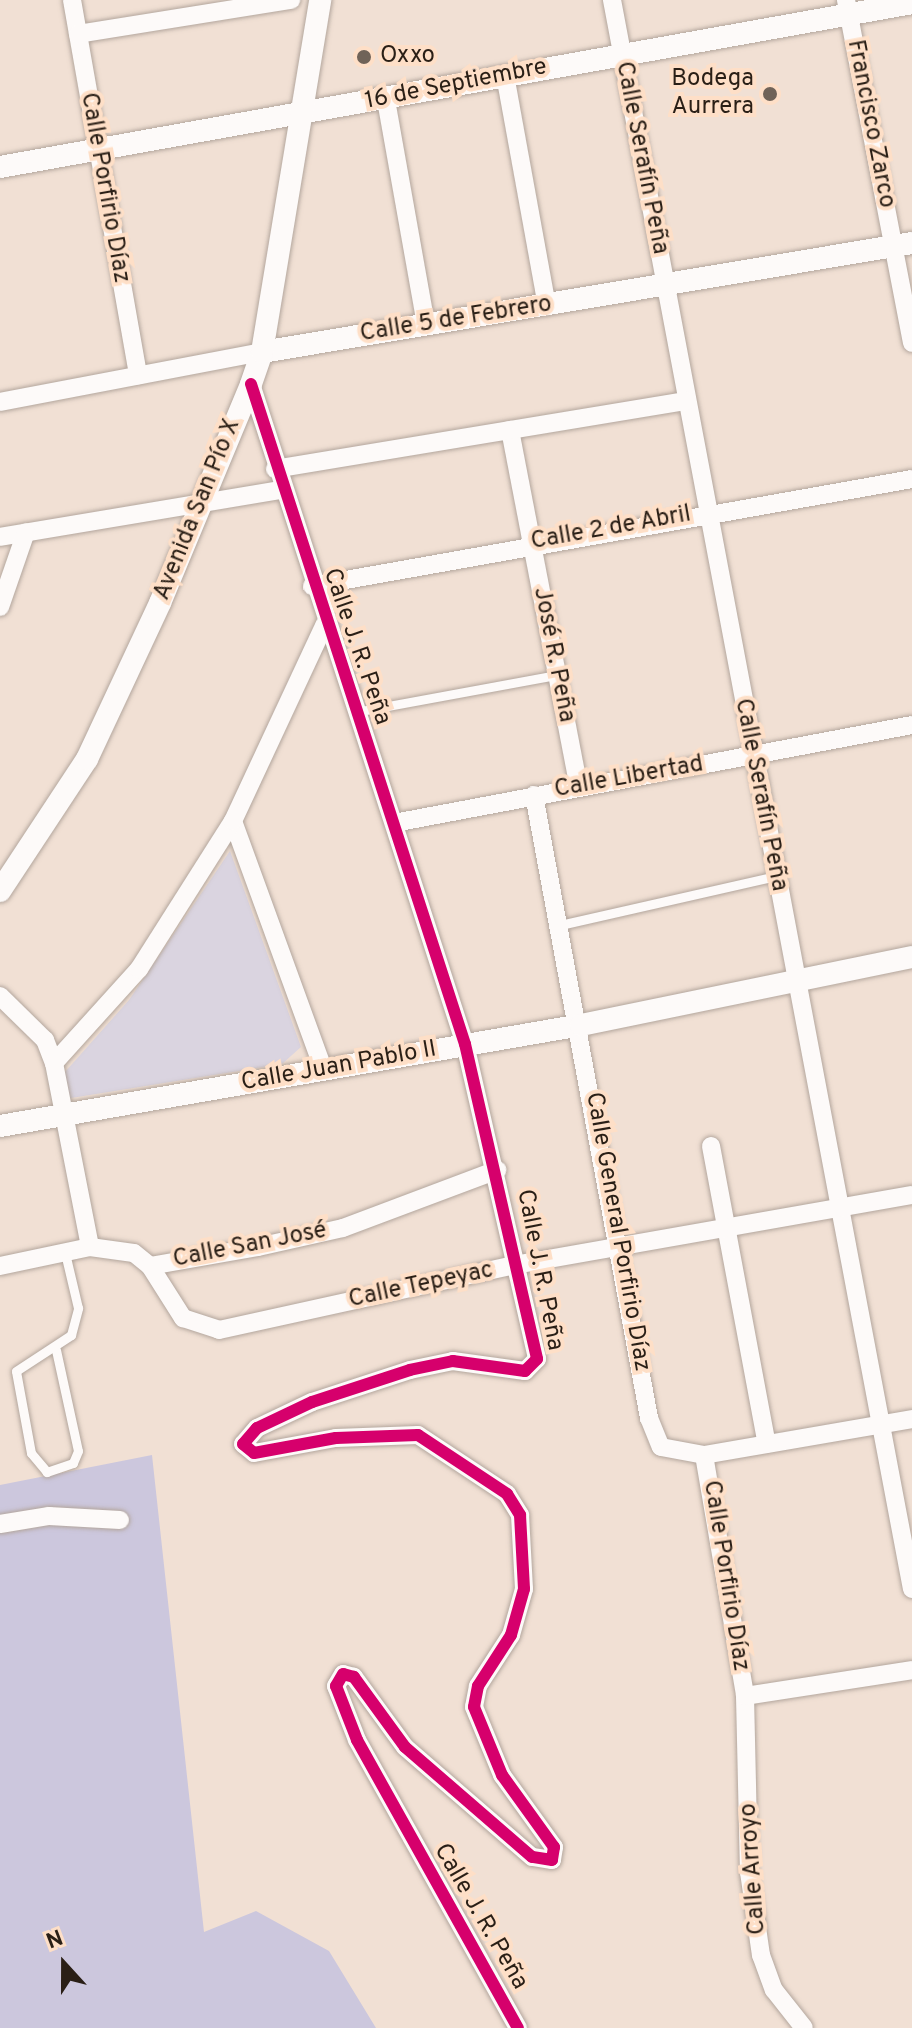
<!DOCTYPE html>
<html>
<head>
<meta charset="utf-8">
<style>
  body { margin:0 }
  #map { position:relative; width:912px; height:2028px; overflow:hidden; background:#f1e0d4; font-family:Overpass,sans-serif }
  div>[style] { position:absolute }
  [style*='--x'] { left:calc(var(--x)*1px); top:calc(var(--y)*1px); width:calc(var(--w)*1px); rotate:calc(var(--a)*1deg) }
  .green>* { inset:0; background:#dad4e0 }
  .forest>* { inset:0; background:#ccc7dd }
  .roads { filter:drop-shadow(0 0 2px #b3a69d) drop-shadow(0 0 2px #b3a69d) }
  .service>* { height:9px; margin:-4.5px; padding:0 4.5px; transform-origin:4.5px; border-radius:4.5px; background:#fdfaf9 }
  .minor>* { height:18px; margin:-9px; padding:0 9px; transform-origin:9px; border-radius:9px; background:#fdfaf9 }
  .tertiary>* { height:22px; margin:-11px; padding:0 11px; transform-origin:11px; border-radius:11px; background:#fdfaf9 }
  .cycleway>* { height:12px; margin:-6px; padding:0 6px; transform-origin:6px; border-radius:6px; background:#d6006c }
  .dots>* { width:22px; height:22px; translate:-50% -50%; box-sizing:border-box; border:4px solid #fedfc7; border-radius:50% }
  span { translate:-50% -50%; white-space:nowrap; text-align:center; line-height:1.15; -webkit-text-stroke:8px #fedfc7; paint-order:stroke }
  .poi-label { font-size:24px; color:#2a1f16 }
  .left { translate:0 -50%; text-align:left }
  .right { translate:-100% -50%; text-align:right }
  .street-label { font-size:24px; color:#2a1f16 }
  .north { position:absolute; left:24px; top:1924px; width:80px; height:80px; -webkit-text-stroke:6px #fedfc7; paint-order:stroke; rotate:339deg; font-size:22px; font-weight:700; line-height:32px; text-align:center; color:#2a1f16 }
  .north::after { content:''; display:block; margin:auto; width:28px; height:36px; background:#2a1f16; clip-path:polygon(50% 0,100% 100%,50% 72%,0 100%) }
</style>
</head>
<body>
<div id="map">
  <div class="green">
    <div style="clip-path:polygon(230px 851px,301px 1047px,282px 1064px,65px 1099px,57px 1081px,129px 1000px)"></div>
  </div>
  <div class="forest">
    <div style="clip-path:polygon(152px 1455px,204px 1932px,256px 1911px,329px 1951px,376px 2028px,0 2028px,0 1485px)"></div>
  </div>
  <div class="roads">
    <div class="service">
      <div style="--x:355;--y:712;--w:205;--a:-10.4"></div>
      <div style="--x:560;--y:925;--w:221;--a:-12.8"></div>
      <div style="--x:56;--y:1350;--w:103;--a:77.7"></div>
      <div style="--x:78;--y:1451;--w:13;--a:113"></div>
      <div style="--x:73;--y:1463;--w:28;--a:161"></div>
      <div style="--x:47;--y:1472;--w:25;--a:-130"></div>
      <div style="--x:31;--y:1453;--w:83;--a:-100.4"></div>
      <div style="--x:16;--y:1371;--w:66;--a:-33.2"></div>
      <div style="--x:71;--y:1335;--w:28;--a:-75"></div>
      <div style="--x:78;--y:1308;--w:57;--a:-103.3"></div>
    </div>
    <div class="minor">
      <div style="--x:72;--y:0;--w:381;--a:80"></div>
      <div style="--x:612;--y:0;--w:1617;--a:79.31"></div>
      <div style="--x:846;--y:0;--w:349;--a:79.1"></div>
      <div style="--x:78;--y:34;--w:216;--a:-9.1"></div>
      <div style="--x:505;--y:75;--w:235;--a:79.7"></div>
      <div style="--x:386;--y:100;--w:229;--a:79.9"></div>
      <div style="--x:251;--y:384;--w:694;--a:72.04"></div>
      <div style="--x:465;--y:1044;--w:323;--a:77.1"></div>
      <div style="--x:537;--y:1359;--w:17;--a:135"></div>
      <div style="--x:525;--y:1371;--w:73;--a:-172.1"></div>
      <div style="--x:453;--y:1361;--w:44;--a:168.2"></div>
      <div style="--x:410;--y:1370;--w:103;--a:161.9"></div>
      <div style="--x:312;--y:1402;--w:61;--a:154.7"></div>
      <div style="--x:257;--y:1428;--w:21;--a:131"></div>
      <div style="--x:243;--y:1444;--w:14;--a:39"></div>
      <div style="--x:254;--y:1453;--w:83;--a:-10.4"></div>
      <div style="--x:336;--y:1438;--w:82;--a:-2.1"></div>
      <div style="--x:418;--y:1435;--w:107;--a:33.5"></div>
      <div style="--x:507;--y:1494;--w:25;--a:58"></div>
      <div style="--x:520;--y:1515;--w:74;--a:86.9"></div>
      <div style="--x:524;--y:1589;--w:48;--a:105.8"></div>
      <div style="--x:511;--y:1635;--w:61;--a:122.9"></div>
      <div style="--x:478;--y:1686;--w:21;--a:101"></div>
      <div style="--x:474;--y:1707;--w:74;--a:67.6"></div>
      <div style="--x:502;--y:1775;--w:89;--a:54.2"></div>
      <div style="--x:554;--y:1847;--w:13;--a:99"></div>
      <div style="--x:552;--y:1860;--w:20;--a:-171"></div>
      <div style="--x:532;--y:1857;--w:168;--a:-139.1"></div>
      <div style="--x:405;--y:1747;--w:87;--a:-126.1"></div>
      <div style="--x:354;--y:1677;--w:11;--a:-165"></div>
      <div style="--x:343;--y:1674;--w:14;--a:120"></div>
      <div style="--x:336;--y:1686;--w:58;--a:68.7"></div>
      <div style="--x:357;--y:1740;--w:330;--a:60.8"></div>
      <div style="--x:0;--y:402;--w:267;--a:-10.8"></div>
      <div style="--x:510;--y:430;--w:364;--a:79.1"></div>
      <div style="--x:275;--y:469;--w:417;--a:-9.4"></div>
      <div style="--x:0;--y:537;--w:285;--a:-9.5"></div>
      <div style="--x:312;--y:586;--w:609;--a:-10.11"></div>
      <div style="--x:0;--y:607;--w:79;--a:-70.9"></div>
      <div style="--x:534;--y:795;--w:634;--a:79.54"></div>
      <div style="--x:649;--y:1418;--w:31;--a:68"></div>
      <div style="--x:661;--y:1447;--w:44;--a:10.5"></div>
      <div style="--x:704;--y:1455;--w:211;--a:-9.8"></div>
      <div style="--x:233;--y:821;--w:266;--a:70"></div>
      <div style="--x:394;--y:823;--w:527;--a:-10.71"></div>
      <div style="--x:0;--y:996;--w:63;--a:44.4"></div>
      <div style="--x:45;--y:1040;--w:25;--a:69"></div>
      <div style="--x:54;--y:1063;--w:187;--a:78.9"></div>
      <div style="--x:54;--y:1063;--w:127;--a:-47.9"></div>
      <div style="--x:139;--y:969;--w:175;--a:-57.6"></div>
      <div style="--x:233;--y:821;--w:217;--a:-65"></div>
      <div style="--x:711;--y:1146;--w:303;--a:79.4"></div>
      <div style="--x:0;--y:1266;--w:92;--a:-11.9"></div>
      <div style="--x:90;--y:1247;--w:44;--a:7.8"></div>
      <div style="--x:134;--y:1253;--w:21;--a:39"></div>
      <div style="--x:150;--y:1266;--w:110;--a:-10"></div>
      <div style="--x:258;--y:1247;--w:87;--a:-12.6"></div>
      <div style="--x:343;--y:1228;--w:165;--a:-20.6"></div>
      <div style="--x:150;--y:1266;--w:62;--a:57.6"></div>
      <div style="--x:183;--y:1318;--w:38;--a:18"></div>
      <div style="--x:219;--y:1330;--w:302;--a:-12.4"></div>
      <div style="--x:514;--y:1265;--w:404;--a:-10"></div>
      <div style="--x:704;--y:1455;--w:244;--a:80.3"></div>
      <div style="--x:745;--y:1696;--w:176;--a:88.7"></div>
      <div style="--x:749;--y:1872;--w:84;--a:81.8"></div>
      <div style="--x:761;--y:1955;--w:37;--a:70"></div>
      <div style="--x:774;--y:1990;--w:48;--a:51.7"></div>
      <div style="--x:0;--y:1524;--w:50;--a:-9.3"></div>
      <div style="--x:49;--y:1516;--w:71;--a:3.2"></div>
      <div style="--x:745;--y:1696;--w:169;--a:-8.8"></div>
    </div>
    <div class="tertiary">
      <div style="--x:0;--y:167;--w:927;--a:-10.19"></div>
      <div style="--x:262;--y:352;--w:659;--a:-9.52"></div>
      <div style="--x:0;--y:891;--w:158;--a:-56.6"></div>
      <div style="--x:87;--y:759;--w:172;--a:-64.9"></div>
      <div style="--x:160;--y:603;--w:237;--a:-67.4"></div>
      <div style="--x:251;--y:384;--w:34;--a:-71"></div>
      <div style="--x:262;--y:352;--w:357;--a:-80.6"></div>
      <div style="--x:0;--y:1126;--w:590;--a:-9.86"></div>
      <div style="--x:581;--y:1025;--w:338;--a:-11.6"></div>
    </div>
  </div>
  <div class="cycleway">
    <div style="--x:251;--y:384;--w:694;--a:72.04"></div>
    <div style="--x:465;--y:1044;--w:323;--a:77.1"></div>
    <div style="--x:537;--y:1359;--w:17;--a:135"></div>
    <div style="--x:525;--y:1371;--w:73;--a:-172.1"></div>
    <div style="--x:453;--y:1361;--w:44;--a:168.2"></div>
    <div style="--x:410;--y:1370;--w:103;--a:161.9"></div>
    <div style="--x:312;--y:1402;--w:61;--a:154.7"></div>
    <div style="--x:257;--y:1428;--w:21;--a:131"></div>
    <div style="--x:243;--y:1444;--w:14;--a:39"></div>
    <div style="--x:254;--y:1453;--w:83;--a:-10.4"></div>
    <div style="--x:336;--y:1438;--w:82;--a:-2.1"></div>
    <div style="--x:418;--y:1435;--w:107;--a:33.5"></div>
    <div style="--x:507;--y:1494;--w:25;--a:58"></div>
    <div style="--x:520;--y:1515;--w:74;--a:86.9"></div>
    <div style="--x:524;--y:1589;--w:48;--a:105.8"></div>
    <div style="--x:511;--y:1635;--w:61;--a:122.9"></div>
    <div style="--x:478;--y:1686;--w:21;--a:101"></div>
    <div style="--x:474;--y:1707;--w:74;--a:67.6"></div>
    <div style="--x:502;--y:1775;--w:89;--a:54.2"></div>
    <div style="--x:554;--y:1847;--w:13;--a:99"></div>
    <div style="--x:552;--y:1860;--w:20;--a:-171"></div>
    <div style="--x:532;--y:1857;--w:168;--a:-139.1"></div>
    <div style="--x:405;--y:1747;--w:87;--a:-126.1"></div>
    <div style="--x:354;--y:1677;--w:11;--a:-165"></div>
    <div style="--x:343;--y:1674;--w:14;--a:120"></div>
    <div style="--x:336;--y:1686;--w:58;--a:68.7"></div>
    <div style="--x:357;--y:1740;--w:330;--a:60.8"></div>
  </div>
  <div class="dots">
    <div style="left:364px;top:57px;background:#706358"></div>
    <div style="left:770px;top:94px;background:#706358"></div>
  </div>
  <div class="poi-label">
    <span class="left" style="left:380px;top:57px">Oxxo</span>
    <span class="right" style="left:754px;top:94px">Bodega<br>Aurrera</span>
  </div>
  <div class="street-label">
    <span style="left:456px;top:85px;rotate:-11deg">16 de Septiembre</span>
    <span style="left:870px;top:124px;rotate:79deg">Francisco Zarco</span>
    <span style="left:641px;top:158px;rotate:79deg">Calle Serafín Peña</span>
    <span style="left:104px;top:188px;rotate:80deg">Calle Porfirio Díaz</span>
    <span style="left:456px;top:320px;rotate:-9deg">Calle 5 de Febrero</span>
    <span style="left:198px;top:510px;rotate:-68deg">Avenida San Pío X</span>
    <span style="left:611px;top:529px;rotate:-10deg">Calle 2 de Abril</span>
    <span style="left:356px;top:647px;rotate:71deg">Calle J. R. Peña</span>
    <span style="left:553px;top:655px;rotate:79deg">José R. Peña</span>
    <span style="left:629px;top:778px;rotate:-10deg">Calle Libertad</span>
    <span style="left:760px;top:795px;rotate:79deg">Calle Serafín Peña</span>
    <span style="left:339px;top:1067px;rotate:-10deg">Calle Juan Pablo II</span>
    <span style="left:617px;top:1232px;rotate:80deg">Calle General Porfirio Díaz</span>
    <span style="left:250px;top:1246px;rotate:-11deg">Calle San José</span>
    <span style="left:539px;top:1270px;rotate:79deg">Calle J. R. Peña</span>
    <span style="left:421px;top:1286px;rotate:-12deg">Calle Tepeyac</span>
    <span style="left:725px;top:1576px;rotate:81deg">Calle Porfirio Díaz</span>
    <span style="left:754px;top:1869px;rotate:-94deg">Calle Arroyo</span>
    <span style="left:480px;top:1917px;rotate:60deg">Calle J. R. Peña</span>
  </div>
  <div class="north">N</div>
</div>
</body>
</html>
